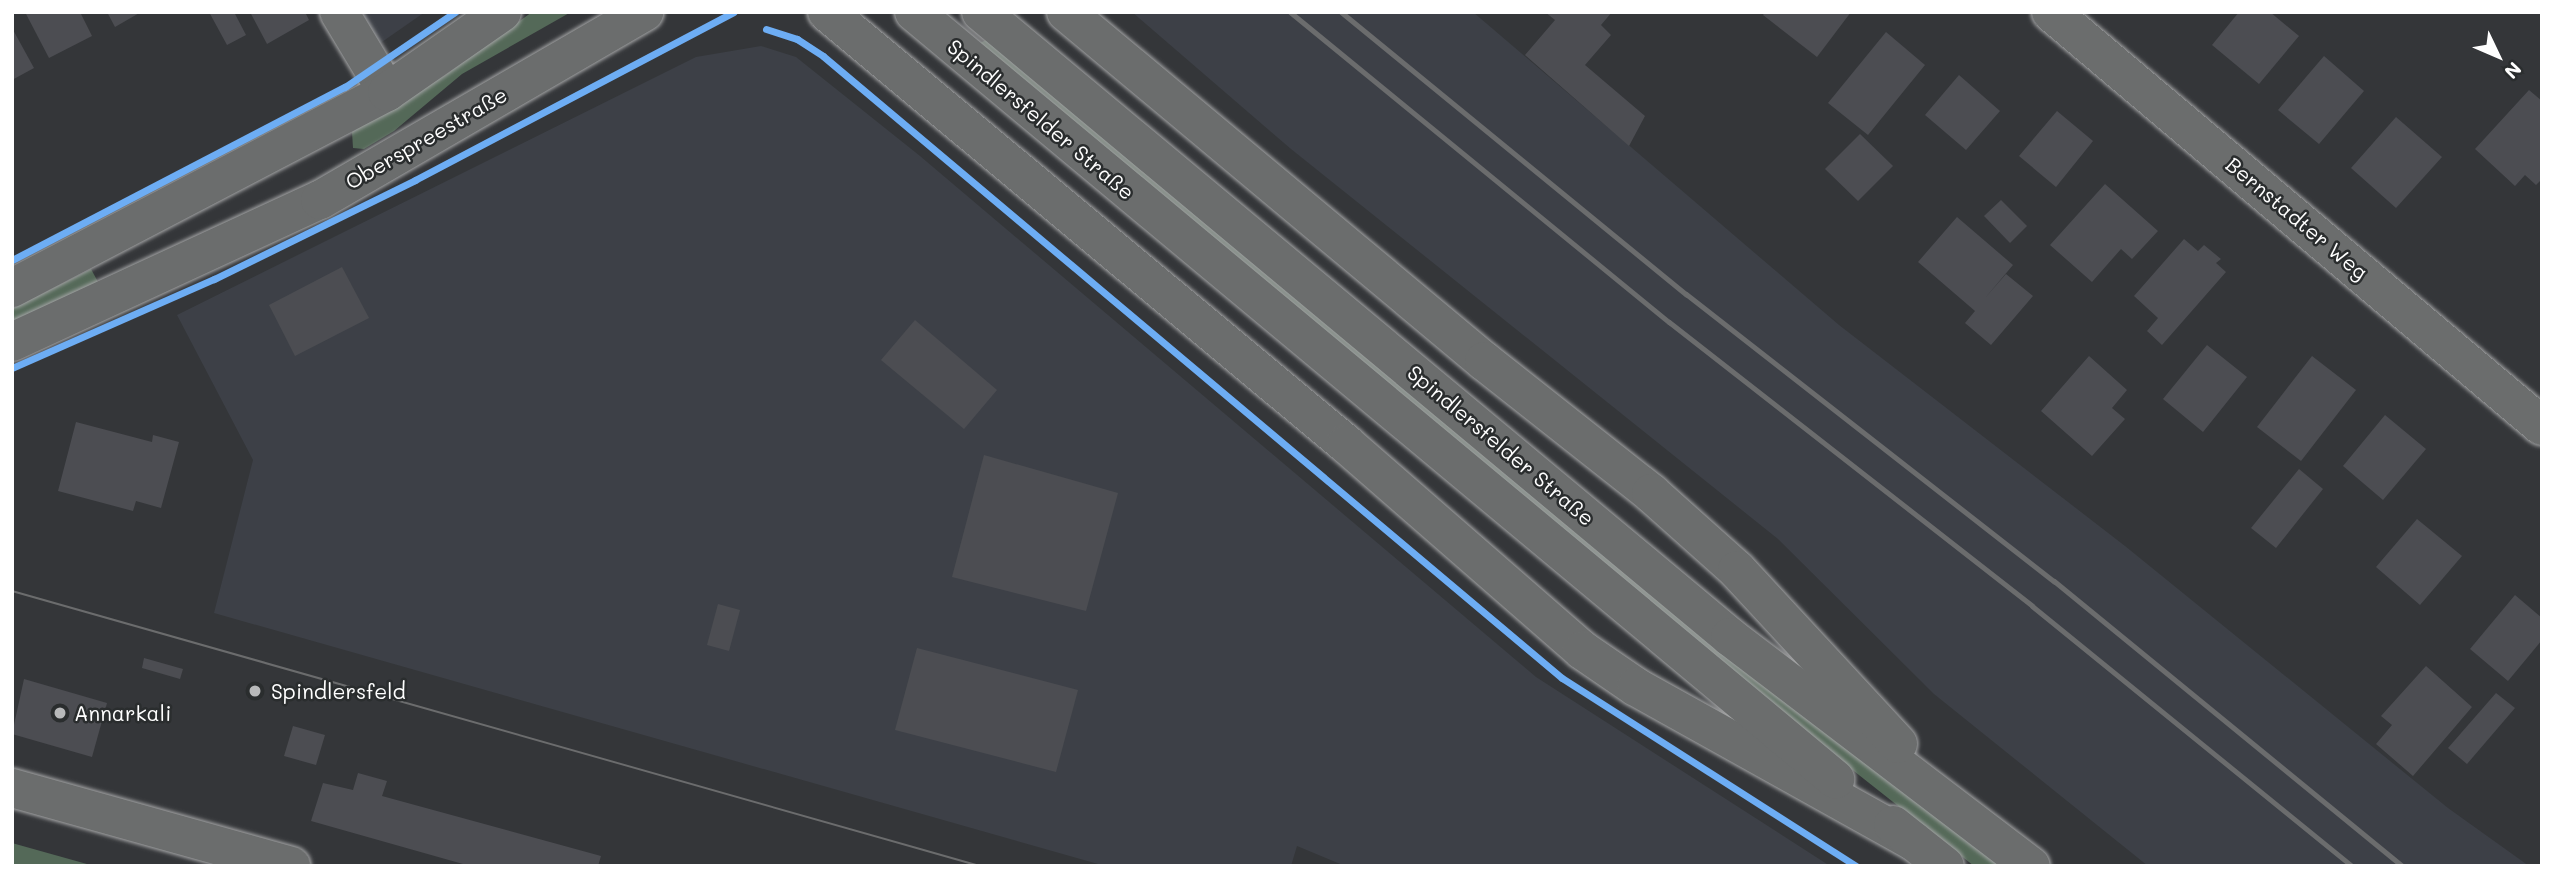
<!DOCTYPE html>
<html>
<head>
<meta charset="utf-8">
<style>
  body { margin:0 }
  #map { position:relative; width:2554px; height:878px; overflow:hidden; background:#343639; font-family:Mali,sans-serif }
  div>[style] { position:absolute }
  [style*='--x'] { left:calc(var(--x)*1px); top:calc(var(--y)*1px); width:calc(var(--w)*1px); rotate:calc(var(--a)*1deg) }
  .built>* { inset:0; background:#3d4047 }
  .green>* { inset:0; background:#546958 }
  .building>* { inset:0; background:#4c4d52 }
  .roads { filter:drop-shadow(0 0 2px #a4a5a6) drop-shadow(0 0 2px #a4a5a6) }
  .minor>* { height:38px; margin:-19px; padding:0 19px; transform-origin:19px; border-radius:19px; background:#6b6d6d }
  .major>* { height:38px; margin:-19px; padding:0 19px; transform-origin:19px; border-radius:19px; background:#6b6d6d }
  .highway>* { height:38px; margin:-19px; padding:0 19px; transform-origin:19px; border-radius:19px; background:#6b6d6d }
  .tram>* { height:2px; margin:-1px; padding:0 1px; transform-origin:1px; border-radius:1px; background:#6b6c6d }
  .rail>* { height:5px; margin:-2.5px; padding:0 2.5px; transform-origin:2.5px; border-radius:2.5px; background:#6b6c6d }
  .cycleway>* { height:7px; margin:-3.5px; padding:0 3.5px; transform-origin:3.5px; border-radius:3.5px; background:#6dadf4 }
  .dots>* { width:19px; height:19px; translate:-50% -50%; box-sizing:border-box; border:4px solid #2a2d2e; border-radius:50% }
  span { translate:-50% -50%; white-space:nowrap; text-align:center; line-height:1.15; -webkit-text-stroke:5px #2a2d2e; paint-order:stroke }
  .street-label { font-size:21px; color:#fff }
  .poi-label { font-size:21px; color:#fff }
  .left { translate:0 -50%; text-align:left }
  .frame { position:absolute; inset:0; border:14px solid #fff; pointer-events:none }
  .north { position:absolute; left:2463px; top:21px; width:70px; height:70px; -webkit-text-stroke:5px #2a2d2e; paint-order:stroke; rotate:134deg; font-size:19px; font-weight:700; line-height:28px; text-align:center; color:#fff }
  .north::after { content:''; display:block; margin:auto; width:24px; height:32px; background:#fff; clip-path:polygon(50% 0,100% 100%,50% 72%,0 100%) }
</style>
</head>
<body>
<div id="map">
  <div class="built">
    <div style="clip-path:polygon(362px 12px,425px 12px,379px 44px)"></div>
    <div style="clip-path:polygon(1132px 12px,1473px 12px,1839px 325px,2125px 546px,2448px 808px,2529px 866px,2148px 866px,1934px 694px,1778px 539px,1291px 149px)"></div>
    <div style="clip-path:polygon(761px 46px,796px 57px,920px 156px,1536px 677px,1830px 866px,1345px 866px,1297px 846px,1291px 866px,1105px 866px,214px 613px,253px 460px,177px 315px,696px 57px)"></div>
  </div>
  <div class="green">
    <div style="clip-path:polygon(532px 12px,571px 12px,462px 74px,394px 131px,364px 149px,353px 148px,352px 132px,444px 76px)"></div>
    <div style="clip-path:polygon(986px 40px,1716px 649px,2002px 866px,1974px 866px,1821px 745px,980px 43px)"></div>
    <div style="clip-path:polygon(91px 269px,98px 282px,12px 321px,12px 309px)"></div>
    <div style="clip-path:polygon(12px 843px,94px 866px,12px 866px)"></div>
  </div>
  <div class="building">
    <div style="clip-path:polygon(25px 12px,80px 12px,92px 36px,49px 58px)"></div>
    <div style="clip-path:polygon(107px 12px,141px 12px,115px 27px)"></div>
    <div style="clip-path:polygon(209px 12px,234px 12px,246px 35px,227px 45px)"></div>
    <div style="clip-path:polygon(250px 12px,305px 12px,309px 20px,267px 44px)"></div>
    <div style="clip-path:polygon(1545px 12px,1612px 12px,1601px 25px,1611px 35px,1585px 65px,1645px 116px,1629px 146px,1525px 55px,1555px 20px)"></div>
    <div style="clip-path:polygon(1765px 12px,1851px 12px,1817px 57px,1763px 15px)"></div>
    <div style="clip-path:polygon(2239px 12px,2270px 12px,2299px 36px,2259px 84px,2212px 45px)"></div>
    <div style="clip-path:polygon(12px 28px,34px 68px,12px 80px)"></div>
    <div style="clip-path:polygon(1886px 32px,1925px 65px,1868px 135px,1828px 103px)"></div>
    <div style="clip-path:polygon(2324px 56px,2364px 91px,2319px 144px,2278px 110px)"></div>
    <div style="clip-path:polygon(1959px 75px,2000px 111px,1966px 150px,1925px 115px)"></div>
    <div style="clip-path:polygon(2529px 90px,2542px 101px,2542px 179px,2536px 185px,2525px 175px,2515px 186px,2475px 149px)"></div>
    <div style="clip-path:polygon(2057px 111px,2093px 141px,2056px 187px,2019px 156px)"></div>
    <div style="clip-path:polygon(2396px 117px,2442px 157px,2396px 208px,2351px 168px)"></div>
    <div style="clip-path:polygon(1860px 134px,1893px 166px,1858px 201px,1825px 169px)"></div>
    <div style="clip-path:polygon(2105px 184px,2158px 231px,2132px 259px,2121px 249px,2092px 282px,2050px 245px)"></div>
    <div style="clip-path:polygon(2001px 200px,2027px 226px,2010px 243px,1984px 216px)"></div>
    <div style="clip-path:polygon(1957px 217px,2013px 265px,1985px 298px,2006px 274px,2033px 296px,1991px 345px,1965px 323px,1975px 311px,1918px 262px)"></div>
    <div style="clip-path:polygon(2184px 239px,2198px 251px,2204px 245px,2221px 259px,2216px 263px,2226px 272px,2162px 345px,2147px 331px,2158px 318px,2134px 296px)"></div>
    <div style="clip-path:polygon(342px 267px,369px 318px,295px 356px,269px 305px)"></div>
    <div style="clip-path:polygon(915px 320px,997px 390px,964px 429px,881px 360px)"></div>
    <div style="clip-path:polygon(2207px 345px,2247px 377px,2203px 432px,2163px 399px)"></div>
    <div style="clip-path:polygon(2089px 356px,2127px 390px,2112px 408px,2125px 419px,2092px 456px,2041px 411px)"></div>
    <div style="clip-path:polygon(2312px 356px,2356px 390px,2301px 461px,2257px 427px)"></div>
    <div style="clip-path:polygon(2385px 415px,2426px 449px,2383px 500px,2343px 466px)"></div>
    <div style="clip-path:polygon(76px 422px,152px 442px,153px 435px,179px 442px,161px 508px,136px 501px,133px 511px,58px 491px)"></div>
    <div style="clip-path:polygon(984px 455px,1118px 493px,1086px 611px,952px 577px)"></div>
    <div style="clip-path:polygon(2299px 469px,2323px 489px,2276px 548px,2251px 528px)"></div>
    <div style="clip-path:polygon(2417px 519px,2462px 556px,2420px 605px,2376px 567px)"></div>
    <div style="clip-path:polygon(2515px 595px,2542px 618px,2542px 640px,2508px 681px,2470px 649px)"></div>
    <div style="clip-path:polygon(718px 604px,740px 610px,729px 651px,707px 645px)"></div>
    <div style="clip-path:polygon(917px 648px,1078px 690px,1056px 772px,895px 730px)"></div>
    <div style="clip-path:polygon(144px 658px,183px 669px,180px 679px,142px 668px)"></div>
    <div style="clip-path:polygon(2426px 666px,2472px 707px,2413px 776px,2376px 744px,2392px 725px,2381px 716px)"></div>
    <div style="clip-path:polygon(24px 679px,107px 703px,92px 757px,12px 734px)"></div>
    <div style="clip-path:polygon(2496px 693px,2515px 708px,2467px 764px,2448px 748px)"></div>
    <div style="clip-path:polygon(293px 726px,325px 735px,316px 765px,284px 756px)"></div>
    <div style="clip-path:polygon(358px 773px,387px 781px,382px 796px,601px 856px,598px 866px,470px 866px,311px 821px,323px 783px,353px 790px)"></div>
  </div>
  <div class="roads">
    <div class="minor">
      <div style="--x:339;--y:12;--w:93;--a:59"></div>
      <div style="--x:2051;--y:12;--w:642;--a:40.14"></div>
      <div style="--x:12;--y:788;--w:290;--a:15.6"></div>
    </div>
    <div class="major">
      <div style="--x:12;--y:288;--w:423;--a:-27.6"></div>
      <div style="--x:387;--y:92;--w:140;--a:-34.8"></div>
      <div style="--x:12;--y:342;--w:339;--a:-24.8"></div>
      <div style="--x:320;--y:200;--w:375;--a:-30.1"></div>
    </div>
    <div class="highway">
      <div style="--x:827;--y:12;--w:675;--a:39.77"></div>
      <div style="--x:1346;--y:444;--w:313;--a:41.1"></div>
      <div style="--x:1582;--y:650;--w:65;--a:34.4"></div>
      <div style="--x:1636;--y:687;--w:317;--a:29.1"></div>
      <div style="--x:914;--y:12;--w:1199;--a:39.79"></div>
      <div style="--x:981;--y:12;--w:976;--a:39.84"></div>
      <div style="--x:1730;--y:637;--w:378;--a:37.3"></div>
      <div style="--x:1066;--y:12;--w:545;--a:39.86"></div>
      <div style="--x:1484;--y:361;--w:213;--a:38.3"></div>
      <div style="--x:1651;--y:493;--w:115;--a:41.8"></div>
      <div style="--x:1737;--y:570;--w:237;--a:47.2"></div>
      <div style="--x:1893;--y:825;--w:66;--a:38.3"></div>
    </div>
  </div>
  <div class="tram">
    <div style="--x:12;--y:591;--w:1006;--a:15.86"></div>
  </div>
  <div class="rail">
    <div style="--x:1290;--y:12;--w:490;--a:39.3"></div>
    <div style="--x:1669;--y:322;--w:461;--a:38"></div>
    <div style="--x:2032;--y:606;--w:412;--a:39.1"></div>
    <div style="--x:1341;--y:12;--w:446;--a:39.3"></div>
    <div style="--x:1686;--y:294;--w:467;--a:38"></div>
    <div style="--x:2054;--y:581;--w:450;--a:39.3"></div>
  </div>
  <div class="cycleway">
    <div style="--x:766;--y:29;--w:33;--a:18"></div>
    <div style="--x:797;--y:39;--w:31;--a:33"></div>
    <div style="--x:823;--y:56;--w:966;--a:40.09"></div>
    <div style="--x:1562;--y:678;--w:349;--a:32.6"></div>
    <div style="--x:12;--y:260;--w:375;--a:-27.5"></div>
    <div style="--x:345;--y:87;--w:133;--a:-34.3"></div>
    <div style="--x:12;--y:368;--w:221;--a:-23.8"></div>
    <div style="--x:214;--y:279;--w:224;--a:-26.2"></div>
    <div style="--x:415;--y:180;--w:360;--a:-27.8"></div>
  </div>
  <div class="dots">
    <div style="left:255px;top:691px;background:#b8b9ba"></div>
    <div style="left:60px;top:713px;background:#b8b9ba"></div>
  </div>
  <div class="street-label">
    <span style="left:1041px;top:119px;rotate:40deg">Spindlersfelder Straße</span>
    <span style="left:426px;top:138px;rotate:-30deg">Oberspreestraße</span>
    <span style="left:2297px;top:218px;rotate:40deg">Bernstadter Weg</span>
    <span style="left:1501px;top:445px;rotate:40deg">Spindlersfelder Straße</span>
  </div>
  <div class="poi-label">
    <span class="left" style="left:271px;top:691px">Spindlersfeld</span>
    <span class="left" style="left:74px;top:713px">Annarkali</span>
  </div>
  <div class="frame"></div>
  <div class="north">N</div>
</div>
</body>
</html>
